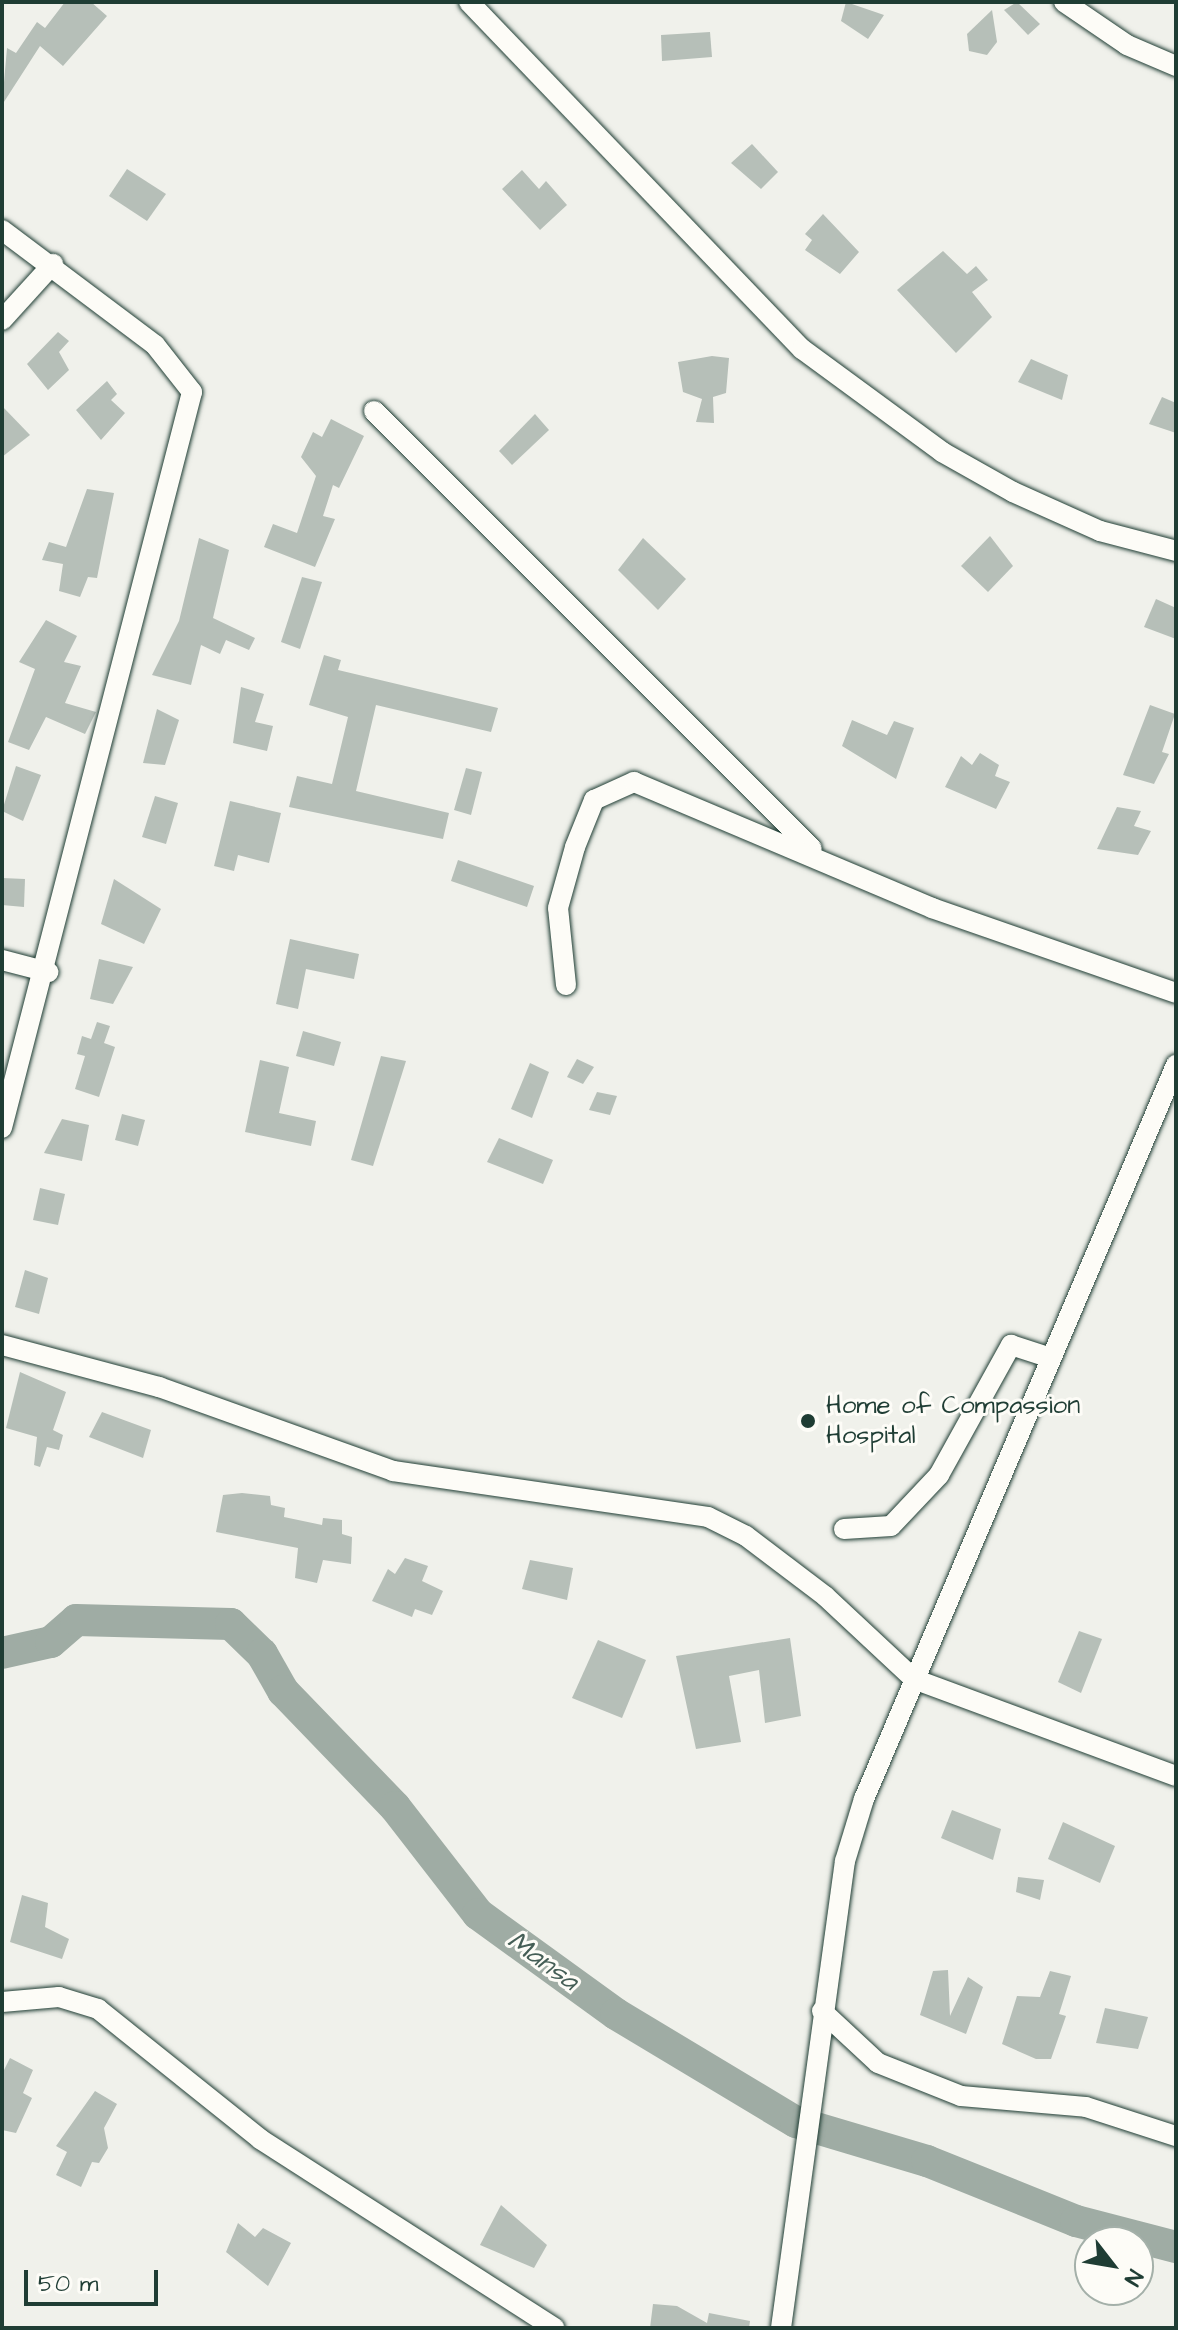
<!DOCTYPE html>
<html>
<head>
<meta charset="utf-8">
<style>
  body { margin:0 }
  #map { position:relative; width:1178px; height:2330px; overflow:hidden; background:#f0f1eb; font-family:"Architects Daughter",sans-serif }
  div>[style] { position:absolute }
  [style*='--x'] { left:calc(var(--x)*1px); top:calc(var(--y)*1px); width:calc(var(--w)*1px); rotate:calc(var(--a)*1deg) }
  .river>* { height:32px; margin:-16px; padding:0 16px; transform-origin:16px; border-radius:16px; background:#9faca4 }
  .building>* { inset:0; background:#b6bfb8 }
  .roads { filter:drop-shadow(0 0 2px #1f3d34) drop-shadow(0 0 2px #1f3d34) }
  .minor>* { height:20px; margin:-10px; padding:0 10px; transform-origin:10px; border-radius:10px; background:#fdfcf7 }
  .dots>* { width:22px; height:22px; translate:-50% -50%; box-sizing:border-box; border:4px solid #fdfcf7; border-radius:50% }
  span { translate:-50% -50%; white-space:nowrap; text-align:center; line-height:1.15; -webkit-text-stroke:6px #fdfcf7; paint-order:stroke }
  .poi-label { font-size:26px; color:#1f3d34 }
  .left { translate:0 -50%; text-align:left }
  .water-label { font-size:28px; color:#455e56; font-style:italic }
  .frame { position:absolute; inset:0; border:4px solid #1f3d34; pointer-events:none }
  .north { position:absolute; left:1074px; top:2226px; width:80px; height:80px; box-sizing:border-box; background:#fdfcf7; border:2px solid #a4b0a9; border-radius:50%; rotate:121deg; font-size:22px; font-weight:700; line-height:32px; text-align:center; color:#1f3d34 }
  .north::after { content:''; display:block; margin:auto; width:28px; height:36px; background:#1f3d34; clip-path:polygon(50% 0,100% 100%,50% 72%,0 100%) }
  .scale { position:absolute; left:24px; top:2270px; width:134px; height:36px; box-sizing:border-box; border:4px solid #1f3d34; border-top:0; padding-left:10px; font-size:24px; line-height:28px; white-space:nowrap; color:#1f3d34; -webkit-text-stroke:6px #fdfcf7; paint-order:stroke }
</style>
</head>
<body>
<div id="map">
  <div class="river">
    <div style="--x:2;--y:1653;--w:50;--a:-12.7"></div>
    <div style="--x:51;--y:1642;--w:33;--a:-41"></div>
    <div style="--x:76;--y:1620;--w:155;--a:1.5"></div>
    <div style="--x:231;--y:1624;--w:43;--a:44.1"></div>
    <div style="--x:262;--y:1654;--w:43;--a:60.4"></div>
    <div style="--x:283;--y:1691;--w:161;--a:46"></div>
    <div style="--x:395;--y:1807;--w:135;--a:52.2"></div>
    <div style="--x:478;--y:1914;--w:170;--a:35.9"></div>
    <div style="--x:616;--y:2014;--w:210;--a:31"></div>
    <div style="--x:796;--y:2122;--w:137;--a:16.6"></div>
    <div style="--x:927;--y:2161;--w:161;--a:21.9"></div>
    <div style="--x:1076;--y:2221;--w:103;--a:14.6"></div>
  </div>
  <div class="building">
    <div style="clip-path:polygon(65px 2px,91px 2px,107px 16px,63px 66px,40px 46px,2px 105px,7px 48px,16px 53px,37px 22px,45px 28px)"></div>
    <div style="clip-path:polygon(846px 2px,884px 15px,868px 39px,841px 21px)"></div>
    <div style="clip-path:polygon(1017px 2px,1040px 24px,1028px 35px,1004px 10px)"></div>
    <div style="clip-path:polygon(992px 10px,997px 42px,987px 55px,969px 51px,967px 34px)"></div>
    <div style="clip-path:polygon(710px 32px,712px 57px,662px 61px,661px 35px)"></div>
    <div style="clip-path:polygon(752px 144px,778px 172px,761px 189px,731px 163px)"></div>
    <div style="clip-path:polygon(127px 169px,166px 194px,147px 221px,109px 196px)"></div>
    <div style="clip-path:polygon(522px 170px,539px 189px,546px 181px,567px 205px,540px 230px,502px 189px)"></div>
    <div style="clip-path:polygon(823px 214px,859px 252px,840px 274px,805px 250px,812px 240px,805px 234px)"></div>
    <div style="clip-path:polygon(943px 251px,967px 274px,976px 266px,988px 280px,972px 292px,992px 317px,956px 353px,897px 290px)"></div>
    <div style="clip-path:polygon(58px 332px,69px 341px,59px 352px,69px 370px,48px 390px,27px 364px)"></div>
    <div style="clip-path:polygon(712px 356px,729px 358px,726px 393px,713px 397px,714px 423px,696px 422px,702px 399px,683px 392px,678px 362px)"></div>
    <div style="clip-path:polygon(1031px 359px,1068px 375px,1062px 400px,1018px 382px)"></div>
    <div style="clip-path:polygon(107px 381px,117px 394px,111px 400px,125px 413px,101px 440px,76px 410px)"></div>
    <div style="clip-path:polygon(1162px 397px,1176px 403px,1176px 433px,1149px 424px)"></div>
    <div style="clip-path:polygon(2px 406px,30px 435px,2px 457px)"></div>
    <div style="clip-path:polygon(535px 414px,549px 430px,512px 465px,499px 451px)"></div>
    <div style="clip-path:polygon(331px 419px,364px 436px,339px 488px,333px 485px,323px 516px,335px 519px,315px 567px,264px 547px,273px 524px,297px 533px,316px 476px,301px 457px,313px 432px,322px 437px)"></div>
    <div style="clip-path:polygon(87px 489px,114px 493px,97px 578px,88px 577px,80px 597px,59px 591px,63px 564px,42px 560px,49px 542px,66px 547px)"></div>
    <div style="clip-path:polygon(990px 536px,1013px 566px,988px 592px,961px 566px)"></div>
    <div style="clip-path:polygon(199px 538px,229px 550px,213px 618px,255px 638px,249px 650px,226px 640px,220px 654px,201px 645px,191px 685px,152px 675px,179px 621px)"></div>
    <div style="clip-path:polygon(643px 538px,686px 579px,658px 610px,618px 570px)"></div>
    <div style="clip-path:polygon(302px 577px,322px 582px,300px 649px,281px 642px)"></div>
    <div style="clip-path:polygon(1156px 599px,1176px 608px,1176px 639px,1144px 627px)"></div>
    <div style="clip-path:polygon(46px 620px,77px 636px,64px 662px,81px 666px,65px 703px,96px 712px,85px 734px,46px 717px,29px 750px,8px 742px,35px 669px,19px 662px)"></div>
    <div style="clip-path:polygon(324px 655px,341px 660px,338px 670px,498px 708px,491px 732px,376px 705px,356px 791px,449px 813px,443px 839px,289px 807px,297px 776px,332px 784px,348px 717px,309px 705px)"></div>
    <div style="clip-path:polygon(241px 687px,264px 694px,255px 722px,273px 726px,267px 751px,233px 743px)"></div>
    <div style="clip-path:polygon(1150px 705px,1175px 714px,1162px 752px,1169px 754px,1154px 784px,1123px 775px)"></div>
    <div style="clip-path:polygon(157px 709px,179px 720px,165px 765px,143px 763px)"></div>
    <div style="clip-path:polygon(852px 720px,887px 735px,894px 721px,914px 728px,896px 779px,842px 746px)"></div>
    <div style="clip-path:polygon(980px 753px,999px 765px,995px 776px,1010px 782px,996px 809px,945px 787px,961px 756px,972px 765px)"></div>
    <div style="clip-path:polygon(16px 766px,41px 775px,23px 821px,2px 811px)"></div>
    <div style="clip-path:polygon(466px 768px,482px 772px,471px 815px,454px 810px)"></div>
    <div style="clip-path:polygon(155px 796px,178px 803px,166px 844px,142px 837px)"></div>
    <div style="clip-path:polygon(230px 801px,281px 813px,269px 863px,238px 855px,234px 871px,214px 866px)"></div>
    <div style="clip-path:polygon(1117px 807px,1141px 811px,1134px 826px,1151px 831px,1138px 855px,1097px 849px)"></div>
    <div style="clip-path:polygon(458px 860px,534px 886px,527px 907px,451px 881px)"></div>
    <div style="clip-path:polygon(2px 878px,25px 879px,24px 907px,2px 905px)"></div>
    <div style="clip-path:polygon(114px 879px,161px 909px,144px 944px,101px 924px)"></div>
    <div style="clip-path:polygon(290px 939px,359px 954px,354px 979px,306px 969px,298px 1009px,276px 1004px)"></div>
    <div style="clip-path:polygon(99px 959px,133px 967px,113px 1004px,90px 999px)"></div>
    <div style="clip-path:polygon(97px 1022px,110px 1026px,104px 1043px,115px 1047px,99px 1097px,75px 1089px,85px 1056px,77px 1054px,82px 1036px,91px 1039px)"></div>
    <div style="clip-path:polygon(303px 1031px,341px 1042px,334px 1066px,296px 1056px)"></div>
    <div style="clip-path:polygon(381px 1056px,406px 1061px,373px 1166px,351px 1160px)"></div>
    <div style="clip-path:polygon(577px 1059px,594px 1067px,583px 1084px,567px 1077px)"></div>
    <div style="clip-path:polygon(260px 1060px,289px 1067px,279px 1113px,316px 1121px,311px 1146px,245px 1132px)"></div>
    <div style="clip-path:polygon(530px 1063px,549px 1072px,532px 1118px,511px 1109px)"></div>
    <div style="clip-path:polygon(597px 1092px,617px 1096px,610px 1115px,589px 1110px)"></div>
    <div style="clip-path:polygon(122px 1114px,145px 1120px,138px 1146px,115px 1140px)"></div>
    <div style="clip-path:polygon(62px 1119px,89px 1125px,82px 1161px,44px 1153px)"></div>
    <div style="clip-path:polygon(499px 1138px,553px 1160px,543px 1184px,487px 1162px)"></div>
    <div style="clip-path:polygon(40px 1188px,65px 1194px,58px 1225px,33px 1220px)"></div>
    <div style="clip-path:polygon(25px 1270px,48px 1278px,39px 1314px,15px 1307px)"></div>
    <div style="clip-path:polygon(20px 1372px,66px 1392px,53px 1430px,63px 1435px,59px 1450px,47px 1447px,40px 1467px,34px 1465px,37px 1437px,6px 1428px)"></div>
    <div style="clip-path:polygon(102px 1412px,151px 1430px,143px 1458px,89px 1437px)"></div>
    <div style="clip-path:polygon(242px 1493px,270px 1496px,271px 1505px,285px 1508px,284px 1517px,322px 1525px,323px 1518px,342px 1520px,342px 1534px,352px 1537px,351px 1564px,323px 1560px,317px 1583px,295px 1578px,298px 1548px,216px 1532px,223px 1495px)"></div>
    <div style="clip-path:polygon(405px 1558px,428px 1566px,422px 1581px,443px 1591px,432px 1615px,415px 1609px,412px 1617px,372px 1601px,388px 1569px,395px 1574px)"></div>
    <div style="clip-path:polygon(530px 1560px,573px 1568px,567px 1600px,522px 1589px)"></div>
    <div style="clip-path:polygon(1079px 1631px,1102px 1639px,1081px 1693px,1058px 1682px)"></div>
    <div style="clip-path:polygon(790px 1638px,801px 1716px,765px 1723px,759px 1670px,729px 1676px,741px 1742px,696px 1749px,676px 1656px)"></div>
    <div style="clip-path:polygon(598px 1640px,646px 1660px,622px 1718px,572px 1698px)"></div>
    <div style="clip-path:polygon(952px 1810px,1001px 1829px,993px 1860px,941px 1838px)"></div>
    <div style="clip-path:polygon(1063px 1822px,1115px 1846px,1100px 1883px,1048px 1859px)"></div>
    <div style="clip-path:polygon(1018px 1877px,1044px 1880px,1040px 1900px,1016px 1892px)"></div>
    <div style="clip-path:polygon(22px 1895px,48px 1903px,45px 1927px,69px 1939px,62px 1959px,10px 1942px)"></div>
    <div style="clip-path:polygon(948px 1970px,950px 2016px,968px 1977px,983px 1987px,966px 2034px,920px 2015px,933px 1971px)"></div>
    <div style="clip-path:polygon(1050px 1971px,1071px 1976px,1059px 2014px,1066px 2016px,1051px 2059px,1036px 2059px,1002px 2044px,1017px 1996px,1040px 1997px)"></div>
    <div style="clip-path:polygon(1105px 2008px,1148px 2017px,1138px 2049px,1096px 2043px)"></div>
    <div style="clip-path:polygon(10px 2058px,33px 2070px,23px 2093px,32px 2098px,16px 2133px,2px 2130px,2px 2074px)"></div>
    <div style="clip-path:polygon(95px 2091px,117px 2104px,104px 2128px,108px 2148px,99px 2163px,92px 2162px,81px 2187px,56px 2175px,67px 2152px,56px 2146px)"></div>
    <div style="clip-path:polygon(501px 2205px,547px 2245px,534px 2268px,480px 2245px)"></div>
    <div style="clip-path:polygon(238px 2223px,255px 2237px,263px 2228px,291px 2243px,268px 2286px,226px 2252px)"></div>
    <div style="clip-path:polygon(653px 2304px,677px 2306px,707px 2323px,709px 2313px,750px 2321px,749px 2328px,650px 2328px)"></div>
  </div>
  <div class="roads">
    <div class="minor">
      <div style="--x:469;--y:2;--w:481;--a:46.2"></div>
      <div style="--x:802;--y:349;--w:174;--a:36.3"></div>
      <div style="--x:942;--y:452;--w:81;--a:29.4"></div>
      <div style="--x:1013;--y:492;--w:95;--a:24.1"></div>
      <div style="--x:1100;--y:531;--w:79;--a:14.7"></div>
      <div style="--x:1064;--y:2;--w:76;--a:34.3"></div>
      <div style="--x:1127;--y:45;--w:53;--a:23.2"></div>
      <div style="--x:2;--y:230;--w:191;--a:36.9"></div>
      <div style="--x:155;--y:345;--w:60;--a:51.8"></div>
      <div style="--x:192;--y:392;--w:760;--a:104.48"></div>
      <div style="--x:2;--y:320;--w:76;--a:-47.7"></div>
      <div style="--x:374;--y:411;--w:619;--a:45"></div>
      <div style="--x:2;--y:960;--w:48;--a:14.6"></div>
      <div style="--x:566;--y:985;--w:77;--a:-95.9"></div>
      <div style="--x:558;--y:908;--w:63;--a:-74.4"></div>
      <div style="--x:575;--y:847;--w:51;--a:-68"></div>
      <div style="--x:594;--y:800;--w:44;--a:-24.2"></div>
      <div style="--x:634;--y:782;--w:324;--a:22.9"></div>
      <div style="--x:932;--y:908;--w:258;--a:19.2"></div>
      <div style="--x:2;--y:1345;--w:163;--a:15"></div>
      <div style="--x:159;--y:1387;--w:249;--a:19.7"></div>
      <div style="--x:393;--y:1471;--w:318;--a:8.3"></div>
      <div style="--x:708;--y:1517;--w:42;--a:26.6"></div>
      <div style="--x:746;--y:1536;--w:99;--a:37.2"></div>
      <div style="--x:825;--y:1596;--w:122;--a:43"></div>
      <div style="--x:914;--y:1679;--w:279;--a:20.3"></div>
      <div style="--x:844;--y:1529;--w:47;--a:-3.7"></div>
      <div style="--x:891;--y:1526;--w:70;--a:-46.7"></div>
      <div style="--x:939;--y:1475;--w:149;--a:-61"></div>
      <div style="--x:1011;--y:1345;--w:42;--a:18"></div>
      <div style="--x:2;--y:2002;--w:57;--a:-5"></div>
      <div style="--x:59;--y:1997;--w:41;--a:17.1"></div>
      <div style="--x:98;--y:2009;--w:208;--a:38.7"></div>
      <div style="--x:260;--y:2139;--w:350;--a:32.7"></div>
      <div style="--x:822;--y:2011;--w:76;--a:42.9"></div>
      <div style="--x:878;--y:2063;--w:89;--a:21.7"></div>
      <div style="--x:961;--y:2096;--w:125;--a:5"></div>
      <div style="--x:1086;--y:2107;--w:95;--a:17.9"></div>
      <div style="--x:781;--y:2328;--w:471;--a:-82.2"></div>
      <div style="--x:845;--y:1861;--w:65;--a:-73"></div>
      <div style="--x:864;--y:1799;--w:798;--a:-66.97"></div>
    </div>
  </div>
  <div class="dots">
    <div style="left:808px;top:1421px;background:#1f3d34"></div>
  </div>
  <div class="poi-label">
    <span class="left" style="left:826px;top:1421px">Home of Compassion<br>Hospital</span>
  </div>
  <div class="water-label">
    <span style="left:543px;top:1961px;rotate:36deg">Mansa</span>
  </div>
  <div class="frame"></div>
  <div class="north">N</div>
  <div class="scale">50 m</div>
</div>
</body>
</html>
